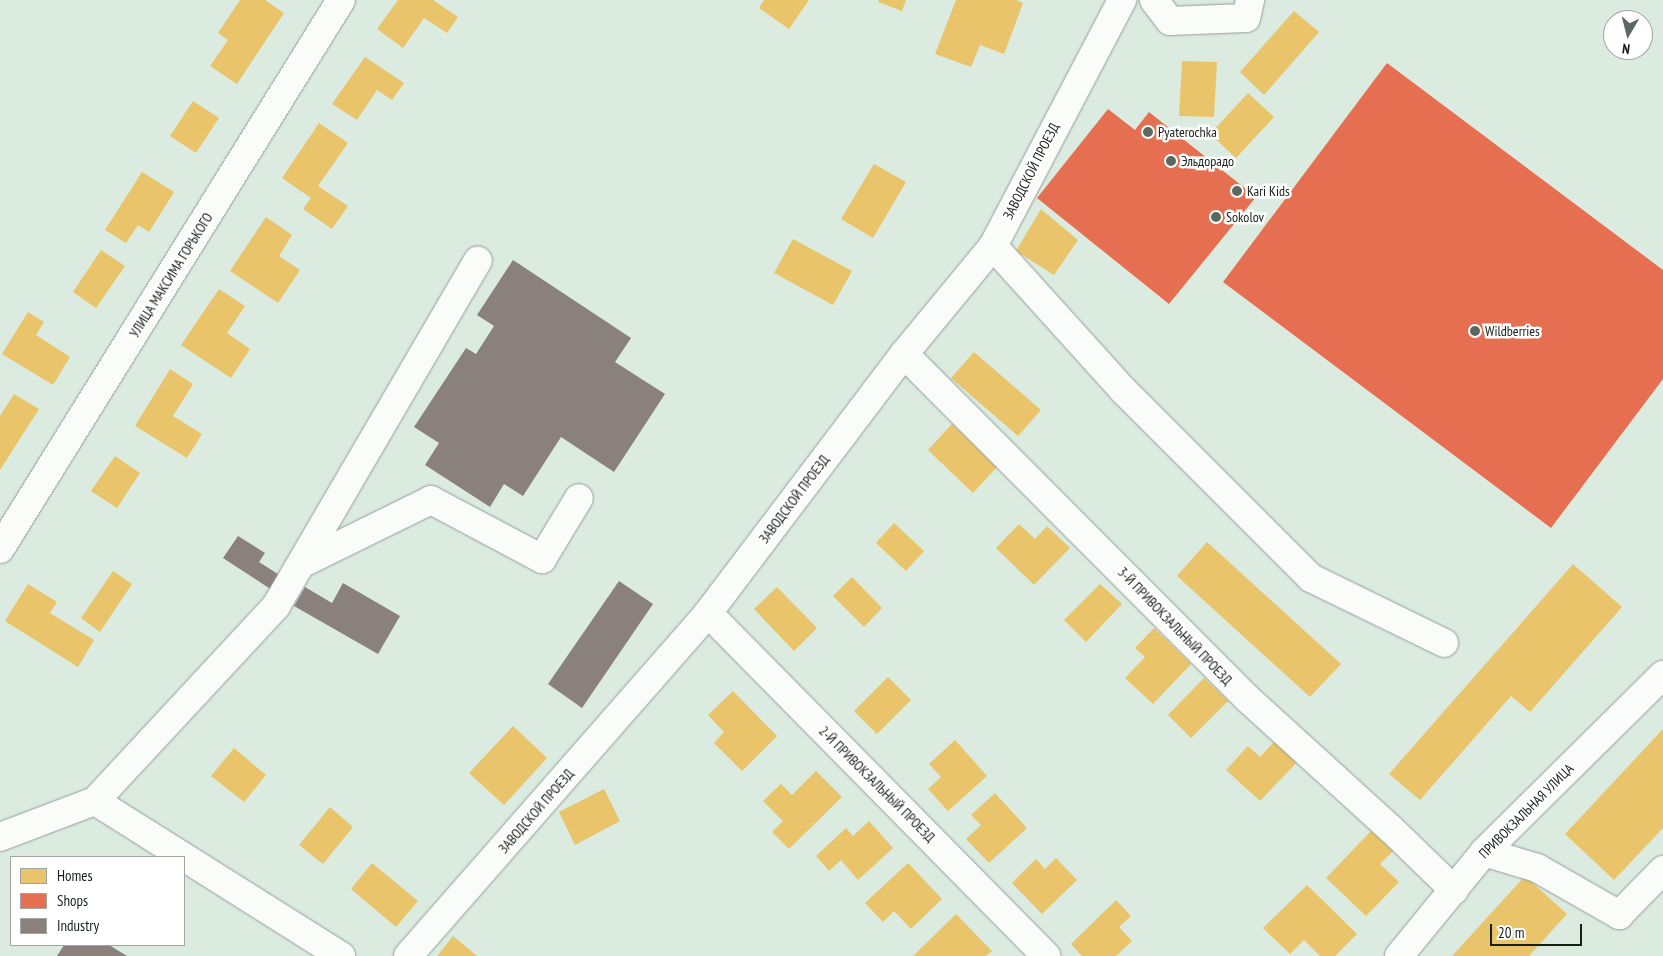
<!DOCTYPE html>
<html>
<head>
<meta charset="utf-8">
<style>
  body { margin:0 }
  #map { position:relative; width:1663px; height:956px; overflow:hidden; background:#dbebe0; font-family:"PT Sans Narrow",sans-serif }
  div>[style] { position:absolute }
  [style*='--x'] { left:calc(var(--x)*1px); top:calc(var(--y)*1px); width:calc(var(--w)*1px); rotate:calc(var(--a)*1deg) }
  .homes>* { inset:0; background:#e9c46a }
  .shops>* { inset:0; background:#e76f51 }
  .industry>* { inset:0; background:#8a817c }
  .roads { filter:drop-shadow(0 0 1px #94a098) drop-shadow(0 0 1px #94a098) }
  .minor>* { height:28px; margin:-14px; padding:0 14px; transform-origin:14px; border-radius:14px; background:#fafcfa }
  .dots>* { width:14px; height:14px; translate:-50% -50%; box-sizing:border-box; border:2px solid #fff; border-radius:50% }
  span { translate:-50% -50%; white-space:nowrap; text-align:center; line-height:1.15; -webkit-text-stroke:5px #fff; paint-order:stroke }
  .poi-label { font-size:14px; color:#16201a }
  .left { translate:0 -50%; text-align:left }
  .street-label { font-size:14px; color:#16201a }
  .legend { position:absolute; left:10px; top:856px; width:175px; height:90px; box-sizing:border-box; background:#fff; border:1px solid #a2a6a3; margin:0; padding:6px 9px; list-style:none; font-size:15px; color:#16201a }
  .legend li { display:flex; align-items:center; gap:10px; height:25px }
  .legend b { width:25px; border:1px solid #a2a6a3 }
  .north { position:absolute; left:1603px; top:10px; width:50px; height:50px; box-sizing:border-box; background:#fff; border:1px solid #a2a6a3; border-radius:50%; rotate:188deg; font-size:14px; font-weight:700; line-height:20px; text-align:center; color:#16201a }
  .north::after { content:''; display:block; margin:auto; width:18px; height:22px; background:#5b675f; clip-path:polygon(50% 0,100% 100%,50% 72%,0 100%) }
  .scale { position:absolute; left:1490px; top:924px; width:92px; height:22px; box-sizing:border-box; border:2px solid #16201a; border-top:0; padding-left:6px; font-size:15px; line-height:18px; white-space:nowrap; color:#16201a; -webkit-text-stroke:4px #fff; paint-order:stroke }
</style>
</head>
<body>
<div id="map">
  <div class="homes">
    <div style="clip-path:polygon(240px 0,265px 0,284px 13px,237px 84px,210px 66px,228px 40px,218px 33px)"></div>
    <div style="clip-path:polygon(398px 0,433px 0,458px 17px,447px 33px,424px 18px,403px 48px,377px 29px)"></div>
    <div style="clip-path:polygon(764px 0,809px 0,789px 29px,759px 8px)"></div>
    <div style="clip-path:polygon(879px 0,906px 0,902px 11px,878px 2px)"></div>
    <div style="clip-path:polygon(956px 0,1016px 0,1023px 3px,1004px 54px,980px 45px,971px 67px,935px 54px)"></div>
    <div style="clip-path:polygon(1294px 11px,1319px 32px,1264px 95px,1240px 72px)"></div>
    <div style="clip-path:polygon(365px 57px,404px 83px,392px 100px,377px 90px,357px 120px,332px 104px)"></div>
    <div style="clip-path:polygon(1182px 61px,1217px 62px,1214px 117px,1179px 116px)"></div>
    <div style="clip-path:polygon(1248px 93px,1274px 117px,1236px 158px,1210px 134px)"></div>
    <div style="clip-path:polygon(193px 101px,219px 118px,196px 153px,170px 136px)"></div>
    <div style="clip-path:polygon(319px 123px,348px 143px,318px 186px,348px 206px,332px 229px,303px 209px,311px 198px,282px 178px)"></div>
    <div style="clip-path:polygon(874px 164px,906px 182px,873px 238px,841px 219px)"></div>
    <div style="clip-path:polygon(142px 172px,174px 192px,149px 232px,138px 225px,126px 243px,105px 230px)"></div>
    <div style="clip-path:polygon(1041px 209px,1078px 240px,1054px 275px,1016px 251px)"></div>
    <div style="clip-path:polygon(266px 217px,292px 235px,279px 256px,300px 270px,278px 303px,230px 271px)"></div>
    <div style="clip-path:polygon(793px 239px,852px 271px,833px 305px,774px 273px)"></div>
    <div style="clip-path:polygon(101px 250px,125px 266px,96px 308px,73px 292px)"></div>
    <div style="clip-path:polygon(219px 289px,245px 306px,227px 333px,250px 349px,231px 378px,181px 345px)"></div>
    <div style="clip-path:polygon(28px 312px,44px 322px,36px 335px,70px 357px,53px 385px,2px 354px)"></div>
    <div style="clip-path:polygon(974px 352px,1041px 410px,1018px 436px,951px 378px)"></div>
    <div style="clip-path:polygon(170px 369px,193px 384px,173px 416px,202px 434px,187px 458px,135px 426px)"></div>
    <div style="clip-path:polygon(14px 394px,39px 409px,0 470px,0 416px)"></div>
    <div style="clip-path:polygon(952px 424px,997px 467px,973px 493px,928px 450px)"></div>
    <div style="clip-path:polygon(115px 456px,140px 473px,117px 508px,91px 491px)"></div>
    <div style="clip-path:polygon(894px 523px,924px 551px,906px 571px,876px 543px)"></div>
    <div style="clip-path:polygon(1019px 524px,1035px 539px,1047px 526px,1070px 548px,1034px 585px,996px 548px)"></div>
    <div style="clip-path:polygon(1207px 542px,1341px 664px,1310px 697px,1177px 576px)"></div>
    <div style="clip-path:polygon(1573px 564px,1622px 607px,1530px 712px,1511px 696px,1420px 800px,1389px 774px)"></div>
    <div style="clip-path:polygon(113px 571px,132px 584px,100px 632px,81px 618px)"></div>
    <div style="clip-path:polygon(852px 577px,882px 608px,864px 627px,833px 596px)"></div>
    <div style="clip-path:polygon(28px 584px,57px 602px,50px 613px,94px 640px,78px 667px,5px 621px)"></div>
    <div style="clip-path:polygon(1100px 584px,1122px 604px,1086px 642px,1064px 620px)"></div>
    <div style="clip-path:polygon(777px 587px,817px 628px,794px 651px,754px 609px)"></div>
    <div style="clip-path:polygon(1154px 628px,1191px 664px,1153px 704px,1125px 678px,1145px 657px,1135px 648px)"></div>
    <div style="clip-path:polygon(888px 677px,911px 700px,877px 734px,854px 711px)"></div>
    <div style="clip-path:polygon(1204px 678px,1228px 701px,1191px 738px,1168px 715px)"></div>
    <div style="clip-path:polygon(733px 691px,777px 736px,742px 771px,714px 743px,724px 732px,708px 715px)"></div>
    <div style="clip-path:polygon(513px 726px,547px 758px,504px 805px,469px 773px)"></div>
    <div style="clip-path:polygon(1663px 729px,1663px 828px,1614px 880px,1565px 834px)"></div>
    <div style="clip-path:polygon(955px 740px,987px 776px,948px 811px,928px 789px,941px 777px,929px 764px)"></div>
    <div style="clip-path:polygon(1275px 741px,1297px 762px,1260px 801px,1226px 770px,1248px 746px,1260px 757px)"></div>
    <div style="clip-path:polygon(234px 748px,266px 775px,244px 802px,211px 776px)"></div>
    <div style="clip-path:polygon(816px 771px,842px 797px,789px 849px,772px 832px,783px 821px,763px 801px,781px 784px,792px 795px)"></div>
    <div style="clip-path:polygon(604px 789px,620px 821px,575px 845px,559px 812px)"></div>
    <div style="clip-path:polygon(995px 793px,1027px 828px,989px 863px,966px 839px,981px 825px,971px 815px)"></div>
    <div style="clip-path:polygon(330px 807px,353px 827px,323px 864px,299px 845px)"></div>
    <div style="clip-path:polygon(869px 821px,893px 848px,858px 880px,841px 860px,829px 871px,816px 856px,846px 828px,853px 836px)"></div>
    <div style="clip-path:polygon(1371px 831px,1393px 851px,1380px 864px,1399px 882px,1366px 916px,1326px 878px)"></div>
    <div style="clip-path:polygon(1056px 858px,1077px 880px,1042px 914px,1012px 883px,1036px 859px,1045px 869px)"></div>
    <div style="clip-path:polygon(372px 863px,418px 901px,396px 927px,351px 889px)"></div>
    <div style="clip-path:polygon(908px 863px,942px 899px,911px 929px,894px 911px,883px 922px,865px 903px)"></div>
    <div style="clip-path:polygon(1525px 876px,1567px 914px,1529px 956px,1452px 956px)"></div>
    <div style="clip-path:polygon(1307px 885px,1357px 934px,1335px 956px,1320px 956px,1304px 940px,1290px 954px,1263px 928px)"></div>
    <div style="clip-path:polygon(1116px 900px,1131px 916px,1119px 927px,1132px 941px,1116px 956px,1082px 956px,1071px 944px)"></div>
    <div style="clip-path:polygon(956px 914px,992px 951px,986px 956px,913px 956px)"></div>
    <div style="clip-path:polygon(453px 936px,477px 956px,437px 956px)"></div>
  </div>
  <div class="shops">
    <div style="clip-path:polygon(1387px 63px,1663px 270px,1663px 379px,1551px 528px,1223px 282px)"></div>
    <div style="clip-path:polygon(1108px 109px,1135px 130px,1149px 112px,1256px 197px,1169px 304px,1037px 198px)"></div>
  </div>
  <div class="industry">
    <div style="clip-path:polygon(513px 260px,631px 338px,615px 362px,665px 394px,614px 472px,561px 437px,523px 496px,504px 484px,490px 507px,425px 465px,439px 443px,414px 427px,466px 348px,476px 354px,494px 326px,477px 315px)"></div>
    <div style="clip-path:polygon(238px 536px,265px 553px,259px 562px,281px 576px,272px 590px,223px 558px)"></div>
    <div style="clip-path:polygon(619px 581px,653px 604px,582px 708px,548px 684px)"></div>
    <div style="clip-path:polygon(343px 583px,400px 616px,378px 654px,294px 606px,305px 587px,332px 603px)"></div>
    <div style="clip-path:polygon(64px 945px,109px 945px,127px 956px,57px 956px)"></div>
  </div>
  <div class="roads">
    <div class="minor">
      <div style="--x:1154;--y:0;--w:26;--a:53"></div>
      <div style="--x:1170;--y:21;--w:76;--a:-2.3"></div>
      <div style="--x:1246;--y:18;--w:18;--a:-77"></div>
      <div style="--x:993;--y:246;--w:194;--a:47.9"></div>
      <div style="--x:1123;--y:390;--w:266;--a:45"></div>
      <div style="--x:1311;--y:578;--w:148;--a:26"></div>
      <div style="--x:904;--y:354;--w:487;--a:45.1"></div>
      <div style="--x:1248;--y:699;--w:193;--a:42.3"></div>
      <div style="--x:1391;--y:829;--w:88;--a:44.1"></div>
      <div style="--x:0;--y:549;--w:646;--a:-58.15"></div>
      <div style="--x:301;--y:564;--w:145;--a:-26.2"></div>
      <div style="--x:431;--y:500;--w:126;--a:28"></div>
      <div style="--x:542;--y:559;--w:71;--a:-58.8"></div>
      <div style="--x:708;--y:613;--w:482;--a:45.4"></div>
      <div style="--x:95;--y:801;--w:291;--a:32.2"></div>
      <div style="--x:0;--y:837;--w:102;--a:-20.8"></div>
      <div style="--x:95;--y:801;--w:266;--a:-47.1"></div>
      <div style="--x:276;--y:606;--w:400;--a:-59.7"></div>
      <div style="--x:1484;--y:852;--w:55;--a:16.8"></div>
      <div style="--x:1537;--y:868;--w:95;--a:29.8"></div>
      <div style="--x:1619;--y:915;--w:63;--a:-45.6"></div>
      <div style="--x:408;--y:956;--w:456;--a:-48.8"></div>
      <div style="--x:708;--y:613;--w:325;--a:-52.9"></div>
      <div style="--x:904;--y:354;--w:140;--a:-50.5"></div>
      <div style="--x:993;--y:246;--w:278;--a:-62.3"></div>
      <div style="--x:1399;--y:956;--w:134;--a:-50.7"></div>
      <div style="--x:1484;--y:852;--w:252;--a:-44.7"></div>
    </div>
  </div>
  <div class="dots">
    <div style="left:1148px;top:132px;background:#5b675f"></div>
    <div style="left:1171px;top:161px;background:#5b675f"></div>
    <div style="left:1237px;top:191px;background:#5b675f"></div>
    <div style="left:1216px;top:217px;background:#5b675f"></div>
    <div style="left:1475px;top:331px;background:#5b675f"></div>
  </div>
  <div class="poi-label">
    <span class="left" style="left:1158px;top:132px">Pyaterochka</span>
    <span class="left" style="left:1181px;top:161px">Эльдорадо</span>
    <span class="left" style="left:1247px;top:191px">Kari Kids</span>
    <span class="left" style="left:1226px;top:217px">Sokolov</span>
    <span class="left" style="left:1485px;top:331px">Wildberries</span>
  </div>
  <div class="street-label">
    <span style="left:1031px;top:171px;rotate:-63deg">ЗАВОДСКОЙ ПРОЕЗД</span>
    <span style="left:171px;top:275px;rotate:-58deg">УЛИЦА МАКСИМА ГОРЬКОГО</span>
    <span style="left:794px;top:499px;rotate:-53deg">ЗАВОДСКОЙ ПРОЕЗД</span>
    <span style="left:1175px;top:626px;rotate:46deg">3-Й ПРИВОКЗАЛЬНЫЙ ПРОЕЗД</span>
    <span style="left:877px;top:784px;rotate:45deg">2-Й ПРИВОКЗАЛЬНЫЙ ПРОЕЗД</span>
    <span style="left:536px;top:811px;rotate:-49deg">ЗАВОДСКОЙ ПРОЕЗД</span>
    <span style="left:1526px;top:811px;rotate:-45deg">ПРИВОКЗАЛЬНАЯ УЛИЦА</span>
  </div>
  <ul class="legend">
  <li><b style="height:14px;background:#e9c46a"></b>Homes</li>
  <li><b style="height:14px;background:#e76f51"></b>Shops</li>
  <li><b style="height:14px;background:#8a817c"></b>Industry</li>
  </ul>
  <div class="north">N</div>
  <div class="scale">20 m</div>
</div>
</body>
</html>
